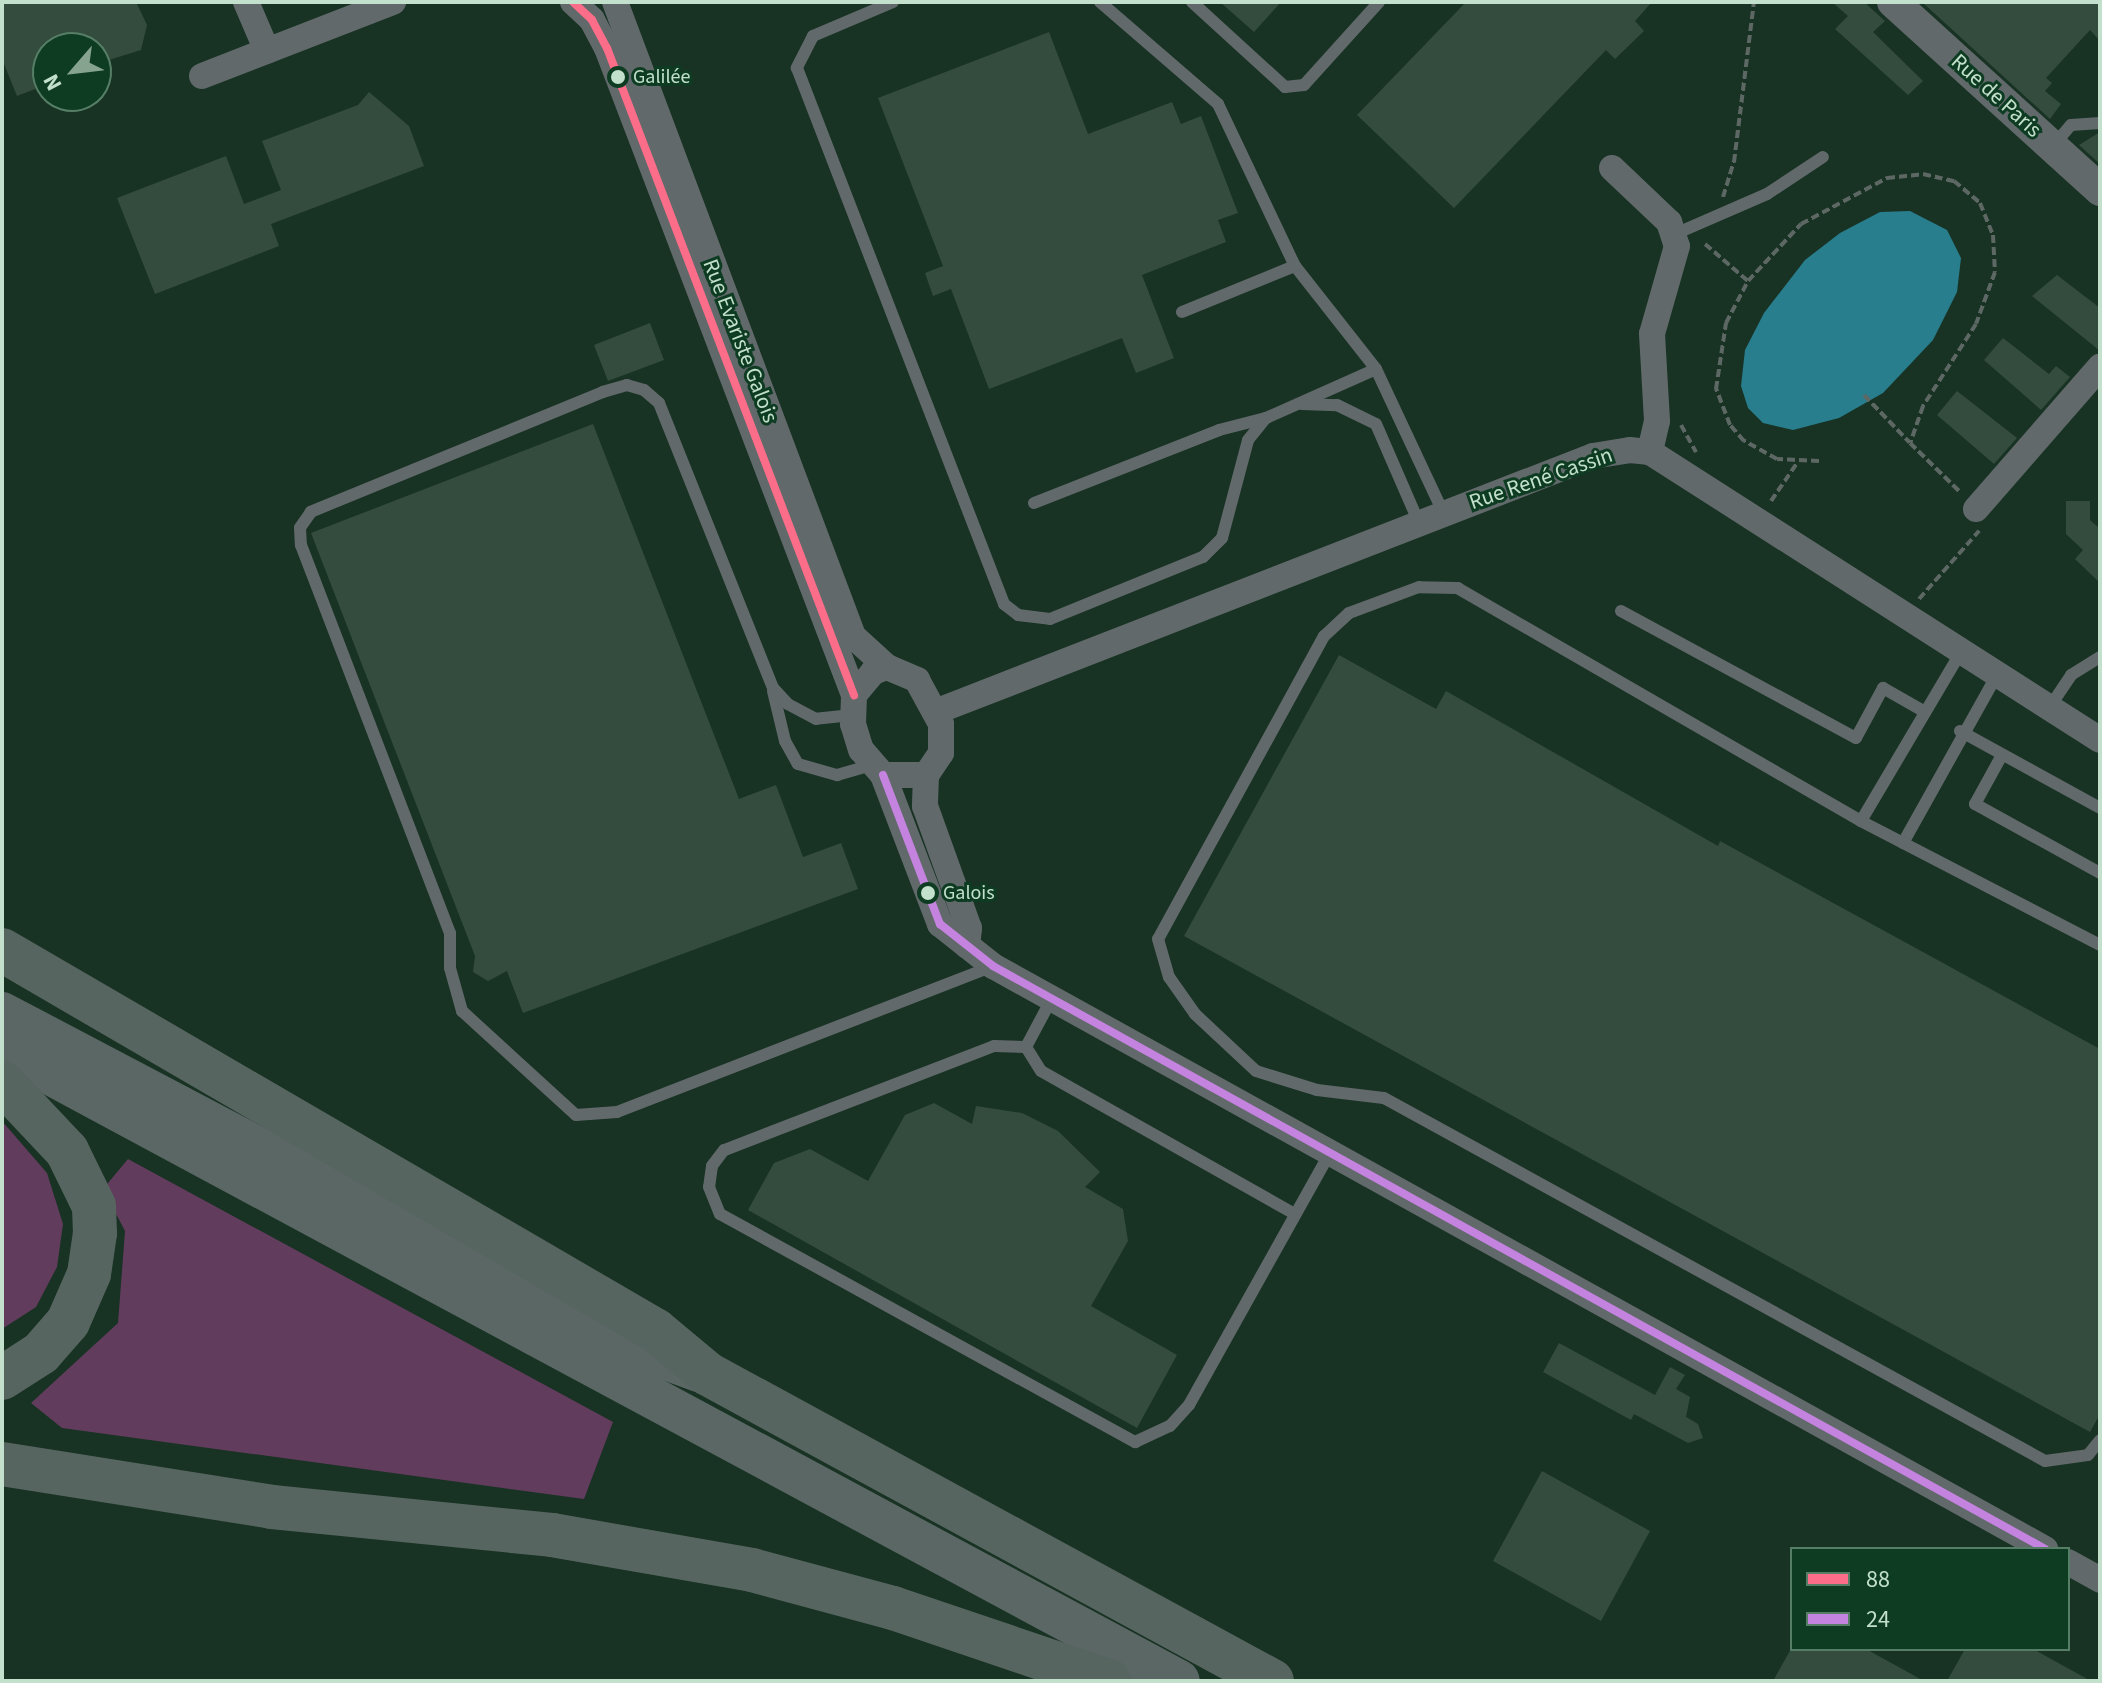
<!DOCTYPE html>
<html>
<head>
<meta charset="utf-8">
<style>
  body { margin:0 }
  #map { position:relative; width:2102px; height:1683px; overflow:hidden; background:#183223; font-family:"Source Sans 3",sans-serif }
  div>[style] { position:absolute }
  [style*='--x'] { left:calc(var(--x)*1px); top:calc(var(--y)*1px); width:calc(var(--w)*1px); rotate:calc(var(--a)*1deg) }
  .green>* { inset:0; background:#623c5c }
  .water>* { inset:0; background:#297e8e }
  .building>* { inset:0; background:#344c3d }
  .path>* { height:4px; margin-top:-2px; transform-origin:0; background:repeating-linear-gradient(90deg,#5d6865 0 8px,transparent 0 12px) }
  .service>* { height:12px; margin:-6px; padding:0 6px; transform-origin:6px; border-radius:6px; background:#61696b }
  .minor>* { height:26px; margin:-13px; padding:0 13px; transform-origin:13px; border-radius:13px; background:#61696b }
  .tertiary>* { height:32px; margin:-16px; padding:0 16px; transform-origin:16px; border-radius:16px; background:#61696b }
  .trunk>* { height:42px; margin:-21px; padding:0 21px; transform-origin:21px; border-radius:21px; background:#5a6765 }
  .motorway>* { height:44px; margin:-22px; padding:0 22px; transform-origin:22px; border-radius:22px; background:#576561 }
  .bus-1>* { height:8px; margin:-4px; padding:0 4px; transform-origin:4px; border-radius:4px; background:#fb6d88 }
  .bus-2>* { height:8px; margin:-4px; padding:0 4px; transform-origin:4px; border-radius:4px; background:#c483df }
  .dots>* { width:22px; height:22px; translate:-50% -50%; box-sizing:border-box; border:4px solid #0e3c22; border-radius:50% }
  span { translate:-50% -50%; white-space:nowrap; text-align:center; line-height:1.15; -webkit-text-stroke:6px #0e3c22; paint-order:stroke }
  .bus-label { font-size:20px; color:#c2e0cb }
  .left { translate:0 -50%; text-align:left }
  .street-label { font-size:22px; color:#c2e0cb }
  .frame { position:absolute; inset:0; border:4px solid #c2e0cb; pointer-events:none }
  .legend { position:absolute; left:1790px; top:1547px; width:280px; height:104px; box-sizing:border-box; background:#0e3c22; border:2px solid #567e66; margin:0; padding:10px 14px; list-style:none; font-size:24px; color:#c2e0cb }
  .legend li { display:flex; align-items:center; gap:16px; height:40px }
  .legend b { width:40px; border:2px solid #567e66 }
  .north { position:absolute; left:32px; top:32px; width:80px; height:80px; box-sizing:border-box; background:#0e3c22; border:2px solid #567e66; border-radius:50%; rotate:242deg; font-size:22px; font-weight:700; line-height:32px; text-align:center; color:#c2e0cb }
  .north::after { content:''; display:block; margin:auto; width:28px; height:36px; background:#86a390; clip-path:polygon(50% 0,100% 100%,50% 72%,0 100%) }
</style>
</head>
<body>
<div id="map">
  <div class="green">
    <div style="clip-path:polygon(2px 1121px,47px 1173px,63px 1224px,57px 1267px,36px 1307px,2px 1329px)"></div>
    <div style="clip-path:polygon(128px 1159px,613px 1422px,584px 1499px,62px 1428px,31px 1403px,118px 1323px,125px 1231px,103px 1189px)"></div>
  </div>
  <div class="water">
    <div style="clip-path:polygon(1910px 211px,1947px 230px,1961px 258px,1957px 292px,1933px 340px,1883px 393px,1839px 418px,1793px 430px,1763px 423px,1748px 408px,1741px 386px,1745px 350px,1764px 313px,1805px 260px,1840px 233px,1880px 212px)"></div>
  </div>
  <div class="building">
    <div style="clip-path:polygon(2px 2px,136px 2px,147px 25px,141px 50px,96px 64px,96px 48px,48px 48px,48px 84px,17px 96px,2px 59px)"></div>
    <div style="clip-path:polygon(1220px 2px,1281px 2px,1254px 32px)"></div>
    <div style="clip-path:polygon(1466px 2px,1652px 2px,1635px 21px,1644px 31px,1615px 59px,1606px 50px,1454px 208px,1357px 115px)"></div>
    <div style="clip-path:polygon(1832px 2px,1864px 2px,1885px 21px,1873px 32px,1923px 81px,1908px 95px,1835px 29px,1848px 16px)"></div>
    <div style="clip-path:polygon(1922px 2px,2100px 2px,2100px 41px,2090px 30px,2046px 78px,2052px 83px,2045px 91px,2061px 104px,2050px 119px)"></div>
    <div style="clip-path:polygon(1049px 32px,1088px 134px,1172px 102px,1181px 124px,1201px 116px,1238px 213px,1218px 220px,1226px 242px,1142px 275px,1174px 358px,1136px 373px,1122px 338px,989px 389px,951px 289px,933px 296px,925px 273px,943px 266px,878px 98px)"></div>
    <div style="clip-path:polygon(369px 92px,409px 126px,424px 166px,271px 224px,279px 246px,155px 294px,117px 198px,226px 156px,244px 204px,281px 190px,262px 141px,358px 105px)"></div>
    <div style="clip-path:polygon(2100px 132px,2100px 164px,2079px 145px)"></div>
    <div style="clip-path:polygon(2057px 275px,2100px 308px,2100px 351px,2032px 296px)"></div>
    <div style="clip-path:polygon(650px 323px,664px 360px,608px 381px,594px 345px)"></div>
    <div style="clip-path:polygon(2003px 338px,2049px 374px,2056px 366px,2070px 377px,2041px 410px,1984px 360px)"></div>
    <div style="clip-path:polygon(1957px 391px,2017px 438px,1994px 464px,1937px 415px)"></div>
    <div style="clip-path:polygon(593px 424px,739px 799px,776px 785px,803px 857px,841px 843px,858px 889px,523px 1013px,507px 971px,488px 981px,473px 972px,475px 956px,311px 533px)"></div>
    <div style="clip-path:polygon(2066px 501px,2090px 501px,2090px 520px,2100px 529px,2100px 583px,2075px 559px,2083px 550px,2066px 534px)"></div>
    <div style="clip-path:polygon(1339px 655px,1436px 709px,1446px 691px,1718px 846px,1720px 841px,2100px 1049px,2100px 1414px,2090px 1432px,1184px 936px)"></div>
    <div style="clip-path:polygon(934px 1103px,972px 1124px,976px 1106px,1022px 1113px,1058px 1131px,1100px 1172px,1085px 1187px,1123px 1209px,1128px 1241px,1091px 1306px,1177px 1355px,1137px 1428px,748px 1210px,774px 1163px,810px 1149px,868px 1181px,905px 1115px)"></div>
    <div style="clip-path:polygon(1559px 1343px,1655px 1395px,1670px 1367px,1685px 1375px,1676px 1389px,1690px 1397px,1686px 1417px,1698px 1424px,1703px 1438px,1688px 1443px,1634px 1414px,1631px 1420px,1543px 1372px)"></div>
    <div style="clip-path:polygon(1542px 1471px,1650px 1531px,1601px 1621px,1493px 1561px)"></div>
    <div style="clip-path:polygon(1791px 1649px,1866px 1649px,1924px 1681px,1773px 1681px)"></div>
    <div style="clip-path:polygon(1965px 1649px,2033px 1649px,2091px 1681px,1947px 1681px)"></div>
  </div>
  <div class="path">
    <div style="--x:1723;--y:197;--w:37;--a:-73"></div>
    <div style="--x:1734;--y:162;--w:161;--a:-82.9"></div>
    <div style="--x:1705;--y:244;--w:57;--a:40.7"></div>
    <div style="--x:1864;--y:395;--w:66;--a:46.2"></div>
    <div style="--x:1681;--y:425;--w:31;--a:61"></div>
    <div style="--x:1819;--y:461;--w:42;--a:-177.3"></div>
    <div style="--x:1777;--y:459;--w:38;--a:-151"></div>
    <div style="--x:1744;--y:441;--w:21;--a:-131"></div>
    <div style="--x:1730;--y:425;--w:39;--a:-111"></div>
    <div style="--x:1716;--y:389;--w:67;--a:-81.4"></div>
    <div style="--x:1726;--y:323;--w:47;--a:-62.4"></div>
    <div style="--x:1748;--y:281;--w:78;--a:-47.1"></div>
    <div style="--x:1801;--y:224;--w:98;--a:-28.1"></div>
    <div style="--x:1887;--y:178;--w:36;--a:-6"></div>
    <div style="--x:1923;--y:174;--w:32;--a:13"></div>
    <div style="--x:1954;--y:181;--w:34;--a:40"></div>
    <div style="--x:1980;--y:203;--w:35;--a:68"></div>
    <div style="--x:1993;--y:235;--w:37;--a:87"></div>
    <div style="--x:1995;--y:272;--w:55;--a:110.1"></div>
    <div style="--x:1976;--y:324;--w:98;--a:122.9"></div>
    <div style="--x:1923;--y:406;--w:39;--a:109"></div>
    <div style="--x:1910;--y:443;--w:69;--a:44.4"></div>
    <div style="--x:1771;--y:501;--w:46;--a:-55.6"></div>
    <div style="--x:1919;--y:599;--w:91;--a:-48.6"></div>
  </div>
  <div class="service">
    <div style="--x:893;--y:2;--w:87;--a:157"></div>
    <div style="--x:813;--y:36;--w:36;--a:117"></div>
    <div style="--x:797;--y:68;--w:575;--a:68.88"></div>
    <div style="--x:1004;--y:604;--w:18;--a:38"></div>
    <div style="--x:1018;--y:615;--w:32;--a:7"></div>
    <div style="--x:1050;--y:619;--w:165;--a:-22.1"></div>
    <div style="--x:1203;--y:557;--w:27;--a:-45"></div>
    <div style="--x:1222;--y:538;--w:101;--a:-75.1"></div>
    <div style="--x:1248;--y:440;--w:28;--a:-51"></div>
    <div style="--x:1100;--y:2;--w:156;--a:40.8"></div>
    <div style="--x:1218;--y:104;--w:179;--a:64.6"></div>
    <div style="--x:1295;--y:266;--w:131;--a:51.8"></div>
    <div style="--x:1376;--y:369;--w:160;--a:64.9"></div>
    <div style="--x:1192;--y:2;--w:126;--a:42.4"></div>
    <div style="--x:1285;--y:87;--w:19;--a:-6"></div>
    <div style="--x:1304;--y:85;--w:112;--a:-47.9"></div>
    <div style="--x:2054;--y:145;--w:26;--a:-50"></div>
    <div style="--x:2071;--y:125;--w:29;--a:-4"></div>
    <div style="--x:1675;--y:234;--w:100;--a:-23.5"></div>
    <div style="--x:1767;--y:194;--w:67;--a:-33.5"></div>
    <div style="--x:1182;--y:312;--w:122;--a:-22.2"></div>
    <div style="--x:1302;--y:404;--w:35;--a:2"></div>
    <div style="--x:1337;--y:405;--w:43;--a:26"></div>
    <div style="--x:1376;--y:424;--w:108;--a:66.5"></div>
    <div style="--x:1034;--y:503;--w:199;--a:-21.5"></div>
    <div style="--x:1219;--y:430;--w:49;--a:-14.3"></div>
    <div style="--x:1266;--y:418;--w:120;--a:-24"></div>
    <div style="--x:1621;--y:611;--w:267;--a:28.4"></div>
    <div style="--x:1856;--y:738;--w:57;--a:-61.6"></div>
    <div style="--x:1883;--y:688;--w:48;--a:29.7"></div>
    <div style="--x:773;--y:691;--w:51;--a:76.5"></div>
    <div style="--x:785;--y:741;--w:26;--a:61"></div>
    <div style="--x:798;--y:764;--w:41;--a:15.8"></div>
    <div style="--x:837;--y:775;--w:37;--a:-16"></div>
    <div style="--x:2049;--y:708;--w:40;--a:-56"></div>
    <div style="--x:2071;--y:675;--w:34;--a:-32"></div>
    <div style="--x:852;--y:715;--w:36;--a:174"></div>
    <div style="--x:816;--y:719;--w:32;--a:-152"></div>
    <div style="--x:788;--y:704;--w:22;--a:-133"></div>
    <div style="--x:773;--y:688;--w:307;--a:-111.8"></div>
    <div style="--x:659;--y:403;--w:20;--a:-139"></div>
    <div style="--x:644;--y:390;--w:18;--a:-164"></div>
    <div style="--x:627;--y:385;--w:25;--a:164"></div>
    <div style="--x:603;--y:392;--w:316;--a:157.7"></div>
    <div style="--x:311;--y:512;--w:19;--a:125"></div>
    <div style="--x:300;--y:528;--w:17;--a:87"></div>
    <div style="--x:301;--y:545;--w:416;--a:69"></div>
    <div style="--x:450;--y:933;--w:35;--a:90"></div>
    <div style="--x:450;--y:968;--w:45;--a:74.4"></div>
    <div style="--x:462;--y:1011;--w:154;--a:42.4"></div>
    <div style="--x:576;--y:1115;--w:41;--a:-4.2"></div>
    <div style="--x:617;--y:1112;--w:403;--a:-21.2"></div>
    <div style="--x:1960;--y:731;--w:160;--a:28.8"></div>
    <div style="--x:2002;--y:755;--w:56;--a:118.9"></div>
    <div style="--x:1975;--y:804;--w:143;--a:28.9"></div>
    <div style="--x:1861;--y:821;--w:196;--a:-59.4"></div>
    <div style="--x:1903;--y:843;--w:193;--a:-60.8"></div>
    <div style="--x:2100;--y:945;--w:269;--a:-152.6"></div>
    <div style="--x:1861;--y:821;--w:466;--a:-150"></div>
    <div style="--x:1458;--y:588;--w:39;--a:-179"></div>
    <div style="--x:1419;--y:587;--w:75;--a:159.6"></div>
    <div style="--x:1349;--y:613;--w:34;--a:137"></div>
    <div style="--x:1324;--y:636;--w:345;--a:118.7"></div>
    <div style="--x:1158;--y:939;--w:40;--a:74"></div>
    <div style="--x:1169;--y:977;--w:45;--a:54.9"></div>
    <div style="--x:1195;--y:1014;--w:83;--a:43.1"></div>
    <div style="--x:1256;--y:1071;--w:64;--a:17.3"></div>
    <div style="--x:1317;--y:1090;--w:67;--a:6.8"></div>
    <div style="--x:1384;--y:1098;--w:754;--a:28.77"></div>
    <div style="--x:2045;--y:1461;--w:43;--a:-7.9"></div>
    <div style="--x:2088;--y:1455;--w:19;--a:-51"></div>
    <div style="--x:1051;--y:1000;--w:53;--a:118"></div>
    <div style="--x:1026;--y:1047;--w:32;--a:-178"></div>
    <div style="--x:994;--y:1046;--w:289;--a:158.9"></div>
    <div style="--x:724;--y:1150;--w:20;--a:127"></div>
    <div style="--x:712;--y:1166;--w:21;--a:98"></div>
    <div style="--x:709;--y:1187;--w:29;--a:68"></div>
    <div style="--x:720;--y:1214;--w:474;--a:28.8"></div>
    <div style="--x:1135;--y:1442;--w:38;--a:-25"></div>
    <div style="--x:1170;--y:1426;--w:28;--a:-48"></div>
    <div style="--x:1189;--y:1405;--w:287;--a:-60.8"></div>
    <div style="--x:1026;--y:1047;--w:28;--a:58"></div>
    <div style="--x:1041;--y:1071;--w:291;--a:29.4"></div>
  </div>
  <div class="minor">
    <div style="--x:246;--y:2;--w:53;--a:66.8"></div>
    <div style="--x:573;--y:2;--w:26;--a:43"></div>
    <div style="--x:592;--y:20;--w:32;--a:62"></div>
    <div style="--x:607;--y:48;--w:693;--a:69.11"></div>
    <div style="--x:615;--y:2;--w:677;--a:69.42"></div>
    <div style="--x:853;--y:636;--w:46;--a:42.4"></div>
    <div style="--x:202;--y:76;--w:205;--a:-21.2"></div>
    <div style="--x:1612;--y:168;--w:79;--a:43.5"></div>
    <div style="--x:1669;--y:222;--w:25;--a:72"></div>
    <div style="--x:1677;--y:246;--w:91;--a:105.9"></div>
    <div style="--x:1652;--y:334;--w:87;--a:86.7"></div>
    <div style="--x:1657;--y:421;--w:32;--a:103"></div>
    <div style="--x:1976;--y:509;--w:189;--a:-48.9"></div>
    <div style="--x:887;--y:667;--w:33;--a:23"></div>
    <div style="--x:917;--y:680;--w:50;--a:61.4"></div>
    <div style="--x:941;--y:724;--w:29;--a:90"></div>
    <div style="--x:941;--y:753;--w:27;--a:124"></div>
    <div style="--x:926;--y:775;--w:43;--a:180"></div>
    <div style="--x:883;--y:775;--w:33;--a:-131"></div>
    <div style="--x:861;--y:750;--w:27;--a:-107"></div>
    <div style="--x:853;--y:724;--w:29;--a:-88"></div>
    <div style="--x:854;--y:695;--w:30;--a:-50"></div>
    <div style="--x:873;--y:672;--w:15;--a:-20"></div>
    <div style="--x:935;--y:712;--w:706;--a:-21.26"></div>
    <div style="--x:1593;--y:456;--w:37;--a:-9"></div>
    <div style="--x:1630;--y:450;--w:20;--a:6"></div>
    <div style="--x:1650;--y:452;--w:534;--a:32.62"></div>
    <div style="--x:883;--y:775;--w:160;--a:69.1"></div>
    <div style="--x:940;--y:924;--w:68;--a:38.4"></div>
    <div style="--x:993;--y:966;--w:1203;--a:28.99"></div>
    <div style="--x:926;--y:775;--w:31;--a:92"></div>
    <div style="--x:925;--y:806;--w:130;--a:70.2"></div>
    <div style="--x:969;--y:928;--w:18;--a:96"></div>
    <div style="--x:2068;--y:1562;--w:37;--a:29"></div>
  </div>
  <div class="tertiary">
    <div style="--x:1893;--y:2;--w:280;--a:42.2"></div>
  </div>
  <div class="trunk">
    <div style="--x:2;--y:1013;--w:726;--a:27.77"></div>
    <div style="--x:644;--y:1351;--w:59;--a:20"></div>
    <div style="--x:2;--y:1048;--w:1336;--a:28.27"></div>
  </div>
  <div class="motorway">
    <div style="--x:2;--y:950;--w:756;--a:30.2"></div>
    <div style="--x:655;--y:1330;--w:69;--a:39.7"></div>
    <div style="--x:708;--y:1374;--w:642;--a:28.56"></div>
    <div style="--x:2;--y:1082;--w:95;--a:46.7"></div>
    <div style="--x:67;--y:1151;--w:61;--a:63.9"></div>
    <div style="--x:94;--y:1206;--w:27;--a:88"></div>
    <div style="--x:95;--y:1233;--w:41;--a:98.3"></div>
    <div style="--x:89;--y:1274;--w:52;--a:113.6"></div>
    <div style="--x:68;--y:1322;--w:41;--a:131.1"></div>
    <div style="--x:41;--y:1353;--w:46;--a:147.3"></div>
    <div style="--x:2;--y:1464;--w:273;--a:9"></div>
    <div style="--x:272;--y:1507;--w:281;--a:5.7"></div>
    <div style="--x:552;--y:1535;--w:203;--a:9.9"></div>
    <div style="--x:752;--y:1570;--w:146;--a:15.1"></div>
    <div style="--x:893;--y:1608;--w:228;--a:18.7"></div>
  </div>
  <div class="bus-1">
    <div style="--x:573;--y:2;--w:26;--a:43"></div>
    <div style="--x:592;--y:20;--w:32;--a:62"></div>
    <div style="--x:607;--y:48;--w:693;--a:69.11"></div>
  </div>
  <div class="bus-2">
    <div style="--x:883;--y:775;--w:160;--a:69.1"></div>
    <div style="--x:940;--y:924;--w:68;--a:38.4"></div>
    <div style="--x:993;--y:966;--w:1203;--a:28.99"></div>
  </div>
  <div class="dots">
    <div style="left:618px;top:77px;background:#c2e0cb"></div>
    <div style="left:928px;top:893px;background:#c2e0cb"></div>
  </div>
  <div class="bus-label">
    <span class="left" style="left:633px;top:77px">Galilée</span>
    <span class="left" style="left:943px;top:893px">Galois</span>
  </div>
  <div class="street-label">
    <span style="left:1996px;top:96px;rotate:42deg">Rue de Paris</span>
    <span style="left:740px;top:341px;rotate:69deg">Rue Evariste Galois</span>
    <span style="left:1541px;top:479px;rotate:-19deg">Rue René Cassin</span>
  </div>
  <div class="frame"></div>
  <ul class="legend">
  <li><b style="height:10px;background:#fb6d88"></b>88</li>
  <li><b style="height:10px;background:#c483df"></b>24</li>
  </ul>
  <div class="north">N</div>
</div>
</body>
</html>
